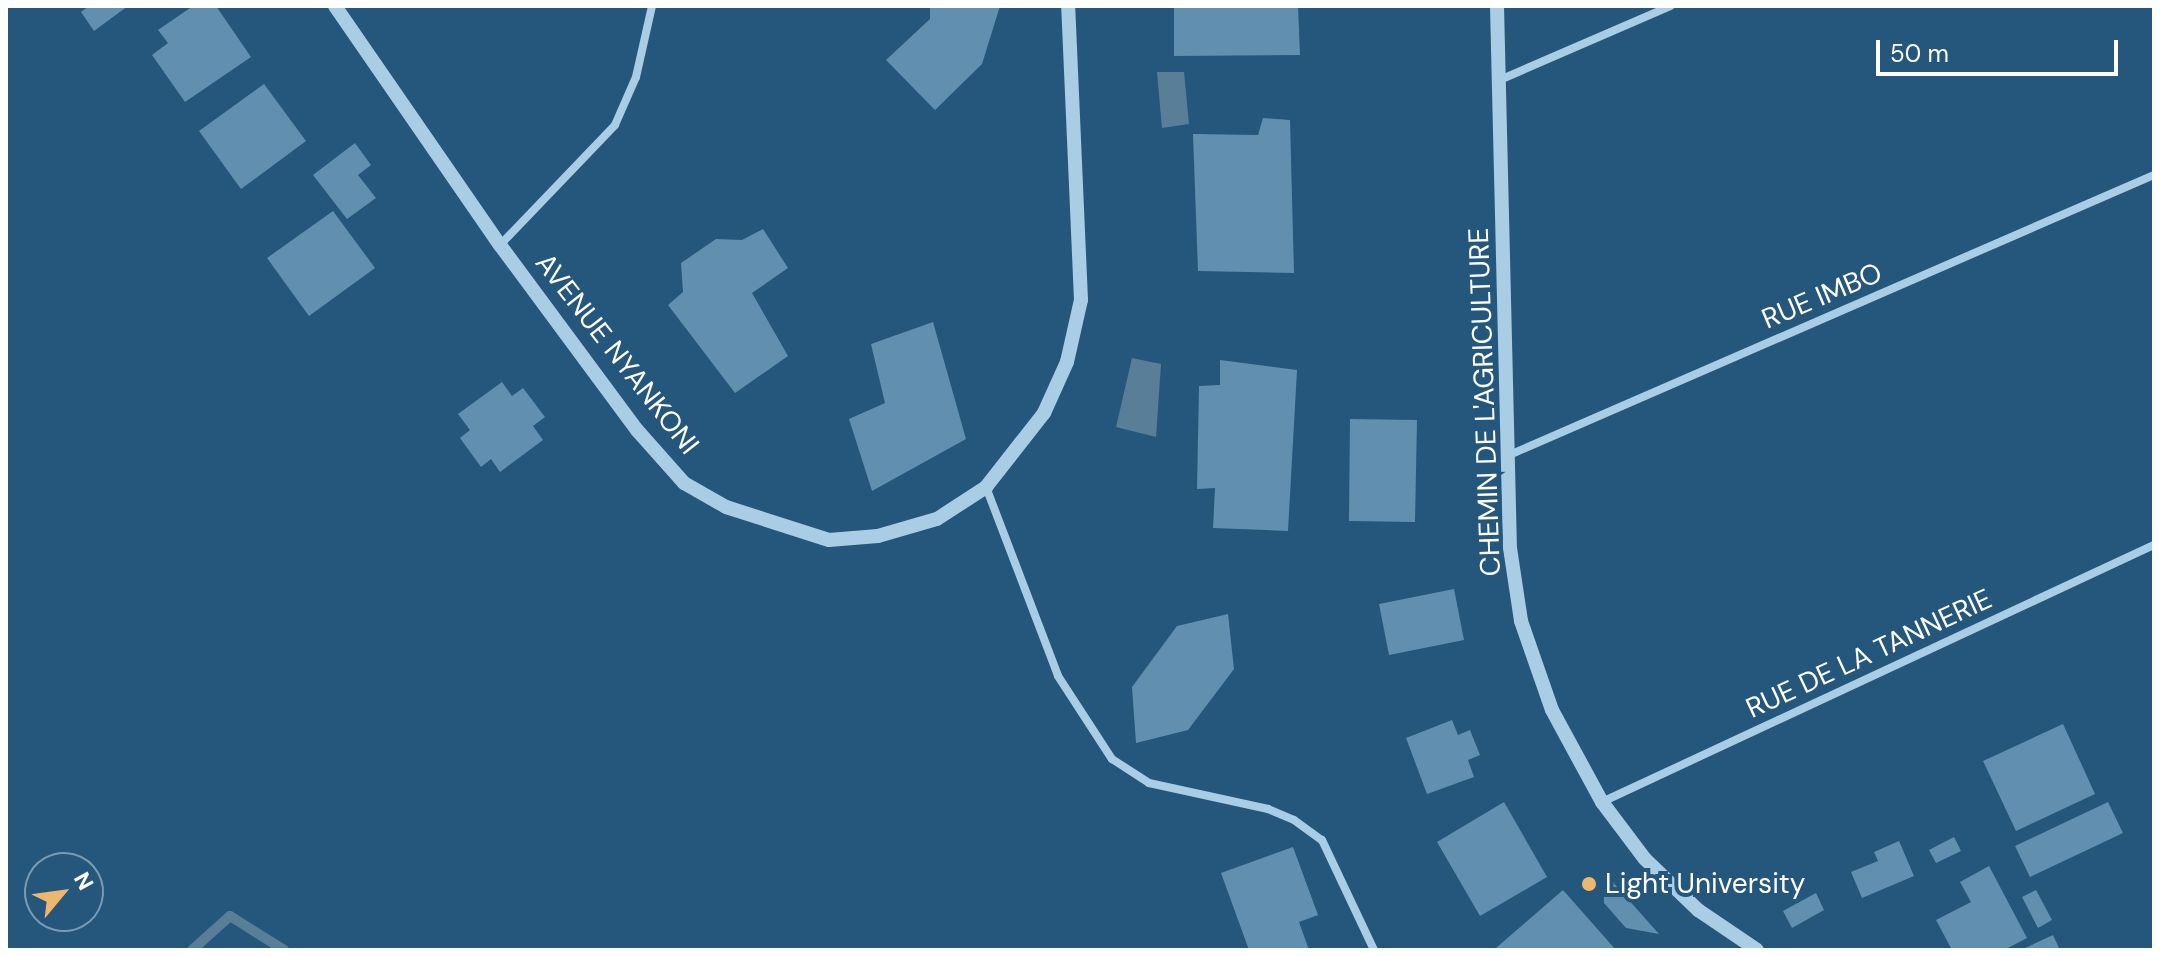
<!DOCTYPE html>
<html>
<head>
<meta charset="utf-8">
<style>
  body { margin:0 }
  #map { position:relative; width:2160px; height:956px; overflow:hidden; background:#25577c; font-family:"DM Sans",sans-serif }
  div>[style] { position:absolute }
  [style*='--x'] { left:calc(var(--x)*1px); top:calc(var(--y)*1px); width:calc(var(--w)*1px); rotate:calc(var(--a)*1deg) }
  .water>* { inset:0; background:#597e98 }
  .stream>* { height:10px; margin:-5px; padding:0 5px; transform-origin:5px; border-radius:5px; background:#597e98 }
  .building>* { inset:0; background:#618faf }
  .minor>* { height:8px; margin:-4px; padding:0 4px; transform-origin:4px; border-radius:4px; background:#a9cde5 }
  .tertiary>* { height:14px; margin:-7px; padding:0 7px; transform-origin:7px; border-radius:7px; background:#a9cde5 }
  .dots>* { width:22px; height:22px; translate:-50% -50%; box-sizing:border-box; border:4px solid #25577c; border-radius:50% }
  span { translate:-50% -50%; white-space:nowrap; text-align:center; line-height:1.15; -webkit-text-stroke:8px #25577c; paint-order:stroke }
  .street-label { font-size:28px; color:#fff }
  .poi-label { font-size:28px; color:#fff }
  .left { translate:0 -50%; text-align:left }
  .frame { position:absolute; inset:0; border:8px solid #fff; pointer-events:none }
  .north { position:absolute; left:24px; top:852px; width:80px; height:80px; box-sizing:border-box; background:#25577c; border:2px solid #7c9ab0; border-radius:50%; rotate:61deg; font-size:22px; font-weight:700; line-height:32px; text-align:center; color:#fff }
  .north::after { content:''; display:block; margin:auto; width:28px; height:36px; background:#eeb76e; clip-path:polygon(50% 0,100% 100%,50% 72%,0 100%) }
  .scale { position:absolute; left:1876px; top:40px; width:242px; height:36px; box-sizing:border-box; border:4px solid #fff; border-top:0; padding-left:10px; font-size:24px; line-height:28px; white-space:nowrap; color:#fff; -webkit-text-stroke:6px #25577c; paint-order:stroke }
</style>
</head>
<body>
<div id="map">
  <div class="water">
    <div style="clip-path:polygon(1157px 72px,1184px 72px,1189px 124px,1162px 128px)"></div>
    <div style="clip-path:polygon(1132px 358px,1161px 364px,1156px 437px,1116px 427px)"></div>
  </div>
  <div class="stream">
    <div style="--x:192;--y:950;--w:51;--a:-41.8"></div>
    <div style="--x:230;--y:916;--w:64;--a:32.2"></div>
  </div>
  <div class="building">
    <div style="clip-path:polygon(89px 6px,128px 6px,94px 31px,81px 12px)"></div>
    <div style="clip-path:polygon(193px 6px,216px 6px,251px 57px,185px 102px,152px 55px,168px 43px,158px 30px)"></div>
    <div style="clip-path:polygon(930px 6px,1000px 6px,982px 64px,935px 110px,886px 60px,930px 19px)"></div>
    <div style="clip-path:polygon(1174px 6px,1298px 6px,1300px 55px,1174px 56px)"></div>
    <div style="clip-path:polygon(264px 84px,306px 141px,241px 189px,199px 131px)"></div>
    <div style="clip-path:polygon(1263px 118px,1290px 120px,1294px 273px,1198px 271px,1193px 134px,1258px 135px)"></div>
    <div style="clip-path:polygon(355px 143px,371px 165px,358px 175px,376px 198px,347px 219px,313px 175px)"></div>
    <div style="clip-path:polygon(333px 211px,375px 268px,309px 316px,267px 258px)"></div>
    <div style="clip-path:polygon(763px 229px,788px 268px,752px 293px,788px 356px,735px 393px,668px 305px,683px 292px,681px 263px,716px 239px,742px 240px)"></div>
    <div style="clip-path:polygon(933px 322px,966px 439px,872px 491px,849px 419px,885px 403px,871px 344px)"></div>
    <div style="clip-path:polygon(1220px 360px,1297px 370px,1288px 531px,1213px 528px,1215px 488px,1197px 489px,1199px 386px,1220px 385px)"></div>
    <div style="clip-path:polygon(502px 382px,512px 396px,523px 388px,545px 417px,533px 426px,543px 440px,500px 472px,491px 459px,481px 467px,460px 438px,470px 430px,458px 414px)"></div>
    <div style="clip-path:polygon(1350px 419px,1417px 420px,1415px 522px,1349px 521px)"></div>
    <div style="clip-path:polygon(1454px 589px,1464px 640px,1389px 655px,1379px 604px)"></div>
    <div style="clip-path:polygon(1228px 614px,1234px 669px,1188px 730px,1136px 743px,1132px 687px,1177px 626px)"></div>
    <div style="clip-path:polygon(1452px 720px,1458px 735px,1470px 730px,1480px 755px,1468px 760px,1474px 777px,1427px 794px,1406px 738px)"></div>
    <div style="clip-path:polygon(2063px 724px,2095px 794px,2016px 831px,1983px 761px)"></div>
    <div style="clip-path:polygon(1504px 802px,1547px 877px,1480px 916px,1437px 842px)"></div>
    <div style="clip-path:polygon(2108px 802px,2123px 833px,2030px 877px,2015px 846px)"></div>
    <div style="clip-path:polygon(1954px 837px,1961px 851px,1936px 863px,1929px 850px)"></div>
    <div style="clip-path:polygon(1899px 841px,1914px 876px,1862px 898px,1851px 872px,1878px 861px,1874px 852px)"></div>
    <div style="clip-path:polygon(1293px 847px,1318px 915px,1299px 922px,1309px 950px,1249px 950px,1221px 873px)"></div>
    <div style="clip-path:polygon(1989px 866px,2027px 938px,2004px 950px,1952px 950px,1936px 920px,1971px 902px,1960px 882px)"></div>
    <div style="clip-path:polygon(1603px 871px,1659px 934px,1626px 928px,1604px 903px)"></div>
    <div style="clip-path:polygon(1563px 890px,1616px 950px,1498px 950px,1496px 948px)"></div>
    <div style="clip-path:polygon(2036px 890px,2052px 920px,2038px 928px,2022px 897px)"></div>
    <div style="clip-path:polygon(1816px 893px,1824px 910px,1792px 928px,1783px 911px)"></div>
    <div style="clip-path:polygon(2053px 935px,2060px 950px,2021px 950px)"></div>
  </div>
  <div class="minor">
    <div style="--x:1502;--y:79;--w:184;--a:-23.4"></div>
    <div style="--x:500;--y:245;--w:166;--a:-46.2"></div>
    <div style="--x:615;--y:125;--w:52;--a:-66.4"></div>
    <div style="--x:636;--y:77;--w:73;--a:-77.3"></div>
    <div style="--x:1507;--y:456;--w:705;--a:-23.48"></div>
    <div style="--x:986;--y:487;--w:202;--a:69.1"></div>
    <div style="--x:1058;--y:676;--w:99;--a:57"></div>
    <div style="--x:1112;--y:759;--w:44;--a:33"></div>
    <div style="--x:1149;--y:783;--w:122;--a:12.3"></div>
    <div style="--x:1268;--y:809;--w:28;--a:23"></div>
    <div style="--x:1294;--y:820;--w:34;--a:36"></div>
    <div style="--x:1322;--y:840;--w:122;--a:64.7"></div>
    <div style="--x:1602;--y:802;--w:609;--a:-24.97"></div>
  </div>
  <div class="tertiary">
    <div style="--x:335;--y:6;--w:290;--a:55.4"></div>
    <div style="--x:500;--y:245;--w:230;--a:53.5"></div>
    <div style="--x:637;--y:430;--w:71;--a:48.4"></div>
    <div style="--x:684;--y:483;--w:48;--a:29.7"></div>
    <div style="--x:726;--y:507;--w:108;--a:17.8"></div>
    <div style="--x:829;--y:540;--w:49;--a:-4.7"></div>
    <div style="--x:878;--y:536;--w:61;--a:-16.1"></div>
    <div style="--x:937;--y:519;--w:59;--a:-33.1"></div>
    <div style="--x:986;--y:487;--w:94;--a:-51.9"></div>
    <div style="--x:1044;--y:413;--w:56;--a:-65.7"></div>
    <div style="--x:1067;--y:362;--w:64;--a:-77.3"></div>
    <div style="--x:1081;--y:300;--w:294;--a:-92.5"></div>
    <div style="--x:1497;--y:6;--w:542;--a:88.63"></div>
    <div style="--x:1510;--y:548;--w:74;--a:81.4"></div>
    <div style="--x:1521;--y:621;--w:94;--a:70.8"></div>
    <div style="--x:1552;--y:710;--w:105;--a:61.5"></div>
    <div style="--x:1602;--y:802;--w:71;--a:53"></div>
    <div style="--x:1645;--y:859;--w:74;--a:43.9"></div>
    <div style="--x:1698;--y:910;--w:71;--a:34.1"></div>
  </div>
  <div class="dots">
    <div style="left:1589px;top:884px;background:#eeb76e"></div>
  </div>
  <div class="street-label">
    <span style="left:1822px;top:296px;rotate:-23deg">RUE IMBO</span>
    <span style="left:617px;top:354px;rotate:52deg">AVENUE NYANKONI</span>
    <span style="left:1485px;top:402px;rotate:-92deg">CHEMIN DE L'AGRICULTURE</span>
    <span style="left:1869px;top:654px;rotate:-25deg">RUE DE LA TANNERIE</span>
  </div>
  <div class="poi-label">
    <span class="left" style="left:1605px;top:884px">Light University</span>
  </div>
  <div class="frame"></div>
  <div class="north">N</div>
  <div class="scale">50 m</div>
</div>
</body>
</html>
